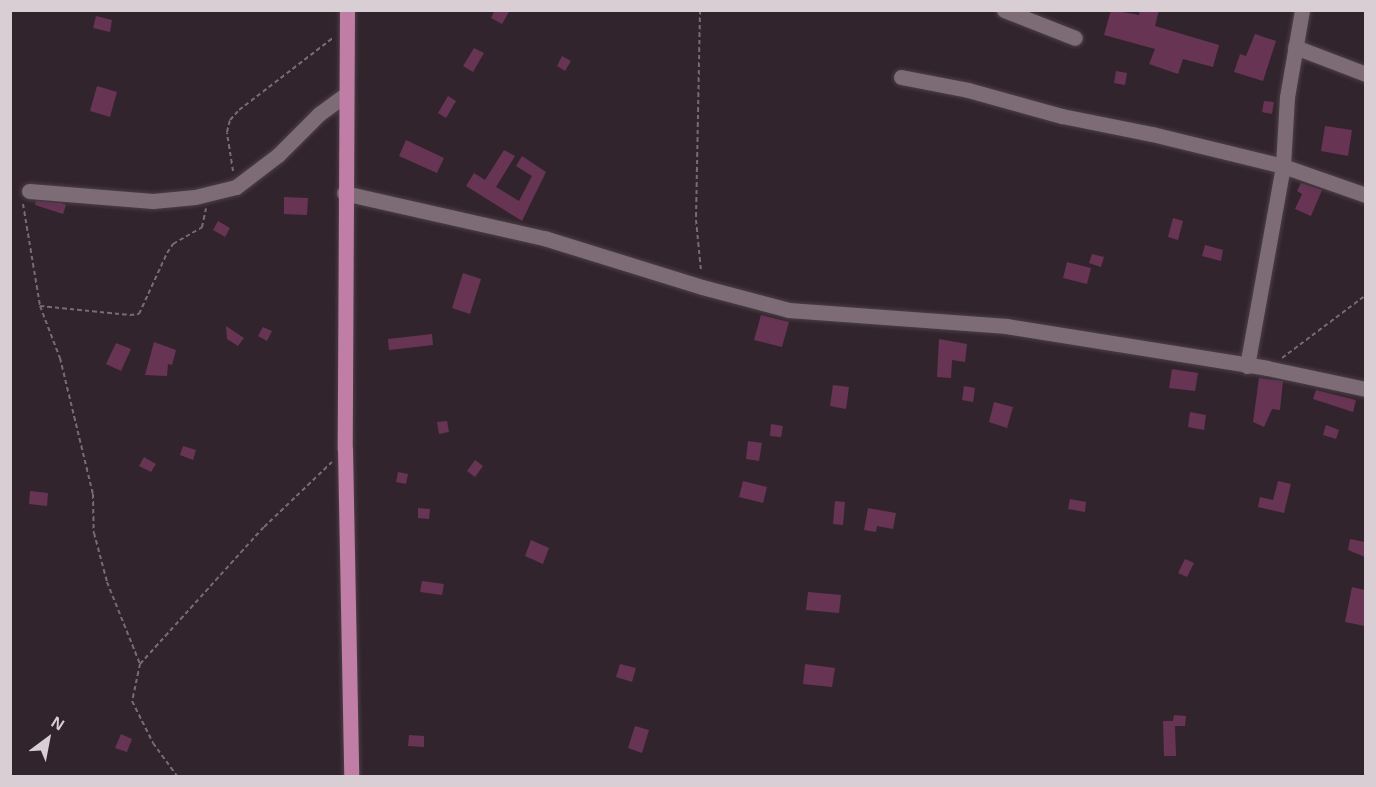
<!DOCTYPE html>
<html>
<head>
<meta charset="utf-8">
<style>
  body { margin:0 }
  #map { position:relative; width:1376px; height:787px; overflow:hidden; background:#32242c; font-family:Helvetica,sans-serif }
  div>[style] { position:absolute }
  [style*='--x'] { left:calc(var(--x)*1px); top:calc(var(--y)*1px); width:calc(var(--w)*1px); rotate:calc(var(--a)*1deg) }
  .building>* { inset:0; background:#673454 }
  .path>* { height:2px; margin-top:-1px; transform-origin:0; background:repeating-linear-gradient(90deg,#786c73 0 4.5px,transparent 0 7.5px) }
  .roads { filter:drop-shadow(0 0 2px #4b3f46) drop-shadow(0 0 2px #4b3f46) }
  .minor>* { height:15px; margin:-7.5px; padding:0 7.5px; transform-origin:7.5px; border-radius:7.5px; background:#7d6c75 }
  .major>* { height:15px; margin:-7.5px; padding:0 7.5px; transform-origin:7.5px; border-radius:7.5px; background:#c07da6 }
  span { translate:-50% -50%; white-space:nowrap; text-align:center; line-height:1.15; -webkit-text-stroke:6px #32242c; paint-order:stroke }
  .frame { position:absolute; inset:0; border:12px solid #d8ced4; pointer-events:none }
  .north { position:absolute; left:18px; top:709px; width:60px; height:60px; -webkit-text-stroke:4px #32242c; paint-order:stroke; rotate:32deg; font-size:16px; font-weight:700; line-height:24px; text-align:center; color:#d8ced4 }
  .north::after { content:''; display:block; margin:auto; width:21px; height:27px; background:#d8ced4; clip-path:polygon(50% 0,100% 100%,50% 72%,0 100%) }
</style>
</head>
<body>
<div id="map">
  <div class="building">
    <div style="clip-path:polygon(495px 10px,510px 10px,502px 24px,491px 18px)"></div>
    <div style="clip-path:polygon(1111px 10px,1139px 15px,1140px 10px,1159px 10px,1155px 26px,1219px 45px,1213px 67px,1183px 59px,1178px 74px,1149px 64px,1155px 49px,1104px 35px)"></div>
    <div style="clip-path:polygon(96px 16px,112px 20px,110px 32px,93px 28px)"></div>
    <div style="clip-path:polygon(1255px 34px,1276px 41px,1263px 81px,1234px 72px,1240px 54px,1246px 56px)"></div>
    <div style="clip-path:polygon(474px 48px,484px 53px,473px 72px,463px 66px)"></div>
    <div style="clip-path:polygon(562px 56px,571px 61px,565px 71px,557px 66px)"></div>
    <div style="clip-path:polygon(1116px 71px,1127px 73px,1125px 85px,1114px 83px)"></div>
    <div style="clip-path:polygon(97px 86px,117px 92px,110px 117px,90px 111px)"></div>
    <div style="clip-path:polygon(448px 96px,456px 101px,446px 118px,438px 113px)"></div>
    <div style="clip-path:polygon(1264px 101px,1274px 102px,1272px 114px,1262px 112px)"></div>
    <div style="clip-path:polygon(1325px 126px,1352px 130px,1348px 156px,1321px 151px)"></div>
    <div style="clip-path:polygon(406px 140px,444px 158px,437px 173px,399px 156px)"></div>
    <div style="clip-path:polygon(504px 150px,515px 156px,496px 187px,519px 201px,532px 176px,516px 166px,522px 156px,546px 172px,522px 221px,466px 186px,474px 173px,485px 180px)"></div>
    <div style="clip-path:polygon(1301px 183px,1322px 190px,1311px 216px,1295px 209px,1302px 194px,1297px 191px)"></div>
    <div style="clip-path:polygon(284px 197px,308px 198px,307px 215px,284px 214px)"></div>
    <div style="clip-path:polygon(36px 201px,61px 203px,66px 205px,63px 214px,35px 205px)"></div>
    <div style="clip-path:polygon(1173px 218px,1183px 221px,1178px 240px,1168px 237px)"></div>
    <div style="clip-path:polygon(218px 221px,230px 228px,225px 237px,213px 230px)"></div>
    <div style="clip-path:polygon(1205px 245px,1223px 250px,1221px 261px,1202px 256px)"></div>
    <div style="clip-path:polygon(1092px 254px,1104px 257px,1101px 267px,1089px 263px)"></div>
    <div style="clip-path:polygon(1067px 262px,1091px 268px,1087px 284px,1063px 278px)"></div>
    <div style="clip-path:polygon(463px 273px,481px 279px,470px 314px,452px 308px)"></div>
    <div style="clip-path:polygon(761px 315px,789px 322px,782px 347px,754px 340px)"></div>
    <div style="clip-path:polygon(226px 326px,244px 338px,238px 346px,227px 339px)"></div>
    <div style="clip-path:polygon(263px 327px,272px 331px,267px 341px,258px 336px)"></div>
    <div style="clip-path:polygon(432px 334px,433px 345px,389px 350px,388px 339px)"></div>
    <div style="clip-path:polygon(939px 339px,967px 344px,965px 362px,952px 360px,951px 378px,937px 377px)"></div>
    <div style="clip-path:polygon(154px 342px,176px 350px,172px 365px,168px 364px,167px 376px,145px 375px)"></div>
    <div style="clip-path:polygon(116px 343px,131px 349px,121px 371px,106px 364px)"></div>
    <div style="clip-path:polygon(1172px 369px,1198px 373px,1195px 391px,1169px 388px)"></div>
    <div style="clip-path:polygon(1259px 378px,1283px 381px,1280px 410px,1272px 409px,1264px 427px,1253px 422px)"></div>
    <div style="clip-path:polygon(833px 385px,849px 387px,846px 409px,830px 406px)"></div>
    <div style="clip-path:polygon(964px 386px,975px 388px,973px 402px,962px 400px)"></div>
    <div style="clip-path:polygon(1316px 390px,1356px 400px,1353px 412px,1313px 399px)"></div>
    <div style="clip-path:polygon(994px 402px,1013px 407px,1007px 428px,989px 422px)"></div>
    <div style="clip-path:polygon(1190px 412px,1206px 415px,1204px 430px,1188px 427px)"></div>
    <div style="clip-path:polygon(447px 421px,449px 432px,439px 434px,437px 422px)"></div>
    <div style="clip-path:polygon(771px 424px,783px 426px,781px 437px,770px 436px)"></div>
    <div style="clip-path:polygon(1326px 425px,1339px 430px,1336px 439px,1323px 435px)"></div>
    <div style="clip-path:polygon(748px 441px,762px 443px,759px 461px,746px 459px)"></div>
    <div style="clip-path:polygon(183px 446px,196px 450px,193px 460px,180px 455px)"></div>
    <div style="clip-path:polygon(144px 457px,156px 464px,151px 472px,139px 466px)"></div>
    <div style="clip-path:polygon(475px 460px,483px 466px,475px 477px,467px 471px)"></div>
    <div style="clip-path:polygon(398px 472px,408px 474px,406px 484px,396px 482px)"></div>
    <div style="clip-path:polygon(743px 481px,767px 487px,763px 503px,739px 497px)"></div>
    <div style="clip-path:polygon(1278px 481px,1291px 484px,1284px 513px,1258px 507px,1260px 497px,1273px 500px)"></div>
    <div style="clip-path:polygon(30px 491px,48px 493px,47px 506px,29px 504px)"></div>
    <div style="clip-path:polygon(1070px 499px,1086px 502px,1085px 512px,1068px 509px)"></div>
    <div style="clip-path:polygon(835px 501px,845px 502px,843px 525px,833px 524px)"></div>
    <div style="clip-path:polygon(418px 508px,430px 509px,429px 519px,418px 518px)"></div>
    <div style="clip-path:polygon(868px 508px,896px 513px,893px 529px,877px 526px,876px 532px,864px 530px)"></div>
    <div style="clip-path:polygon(1350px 539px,1365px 542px,1365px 557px,1348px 550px)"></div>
    <div style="clip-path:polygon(531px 540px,549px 548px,543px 564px,525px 556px)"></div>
    <div style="clip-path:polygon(1185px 559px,1194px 563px,1187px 577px,1178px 573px)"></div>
    <div style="clip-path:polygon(422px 581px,444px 584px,442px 595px,420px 592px)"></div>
    <div style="clip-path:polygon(1352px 587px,1365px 590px,1365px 626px,1345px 622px)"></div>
    <div style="clip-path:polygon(808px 592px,841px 595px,839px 613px,806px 610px)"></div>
    <div style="clip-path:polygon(620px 664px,636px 668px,632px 682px,616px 677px)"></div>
    <div style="clip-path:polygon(805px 664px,835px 668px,832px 687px,803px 684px)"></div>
    <div style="clip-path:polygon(1174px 715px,1186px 716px,1185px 726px,1175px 726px,1176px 756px,1164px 756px,1163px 721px,1173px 721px)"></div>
    <div style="clip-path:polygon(635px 726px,649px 730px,642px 753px,628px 748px)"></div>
    <div style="clip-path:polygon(121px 734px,132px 739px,127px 752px,115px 748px)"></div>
    <div style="clip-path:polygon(409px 735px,424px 736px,424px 747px,408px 746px)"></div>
  </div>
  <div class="path">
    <div style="--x:700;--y:10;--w:210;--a:91.1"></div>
    <div style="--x:696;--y:220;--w:51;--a:84.4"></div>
    <div style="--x:233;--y:171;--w:39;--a:-99"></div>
    <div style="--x:227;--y:132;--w:12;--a:-76"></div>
    <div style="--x:230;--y:120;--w:13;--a:-48"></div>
    <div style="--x:239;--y:110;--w:118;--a:-37.5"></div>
    <div style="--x:23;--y:204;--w:103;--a:80.5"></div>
    <div style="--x:40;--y:306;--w:56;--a:69"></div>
    <div style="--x:60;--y:358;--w:140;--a:76.4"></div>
    <div style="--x:93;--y:494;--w:39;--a:89"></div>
    <div style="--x:94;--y:533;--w:51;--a:75.1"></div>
    <div style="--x:107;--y:582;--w:88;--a:68.1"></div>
    <div style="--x:140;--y:664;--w:185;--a:-47.9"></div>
    <div style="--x:264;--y:527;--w:94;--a:-43.7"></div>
    <div style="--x:40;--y:306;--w:90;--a:5.7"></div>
    <div style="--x:130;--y:315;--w:9;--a:-6"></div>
    <div style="--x:139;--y:314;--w:67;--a:-65.3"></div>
    <div style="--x:167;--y:253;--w:11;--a:-56"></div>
    <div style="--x:173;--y:244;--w:34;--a:-30"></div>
    <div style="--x:202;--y:227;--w:19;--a:-78"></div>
    <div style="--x:1282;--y:358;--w:105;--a:-36.9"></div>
    <div style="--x:140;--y:664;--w:38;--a:102"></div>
    <div style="--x:132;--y:701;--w:47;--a:63.4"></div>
    <div style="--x:153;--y:743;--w:41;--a:54"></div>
  </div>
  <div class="roads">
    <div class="minor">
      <div style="--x:1004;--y:10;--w:76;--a:21.5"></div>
      <div style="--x:1295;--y:47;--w:76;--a:20.8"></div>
      <div style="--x:901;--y:77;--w:68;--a:11"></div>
      <div style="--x:968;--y:90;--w:98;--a:15.5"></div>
      <div style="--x:1062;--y:116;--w:92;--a:11.3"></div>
      <div style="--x:1152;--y:134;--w:135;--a:13.7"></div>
      <div style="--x:1283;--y:166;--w:88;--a:19.3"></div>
      <div style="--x:29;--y:191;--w:124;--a:4.6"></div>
      <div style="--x:153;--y:201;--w:42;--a:-5.4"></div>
      <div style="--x:195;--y:197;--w:42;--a:-13.7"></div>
      <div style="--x:236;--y:187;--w:53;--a:-37.3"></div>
      <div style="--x:278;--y:155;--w:58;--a:-45"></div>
      <div style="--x:319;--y:114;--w:32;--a:-36"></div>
      <div style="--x:344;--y:193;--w:205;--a:12.7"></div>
      <div style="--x:544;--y:238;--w:165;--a:17.2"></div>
      <div style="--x:702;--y:287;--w:90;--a:14.8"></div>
      <div style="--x:789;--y:310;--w:218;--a:4.2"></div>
      <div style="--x:1006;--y:326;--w:264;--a:9.1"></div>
      <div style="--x:1267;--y:368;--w:101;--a:12"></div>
      <div style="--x:1247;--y:366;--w:203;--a:-79.8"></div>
      <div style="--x:1283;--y:166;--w:69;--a:-86.7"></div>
      <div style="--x:1287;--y:97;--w:88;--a:-80.2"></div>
    </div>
    <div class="major">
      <div style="--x:347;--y:10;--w:439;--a:90.3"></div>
      <div style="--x:345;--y:449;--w:327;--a:88.9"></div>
    </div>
  </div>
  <div class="frame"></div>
  <div class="north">N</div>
</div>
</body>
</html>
